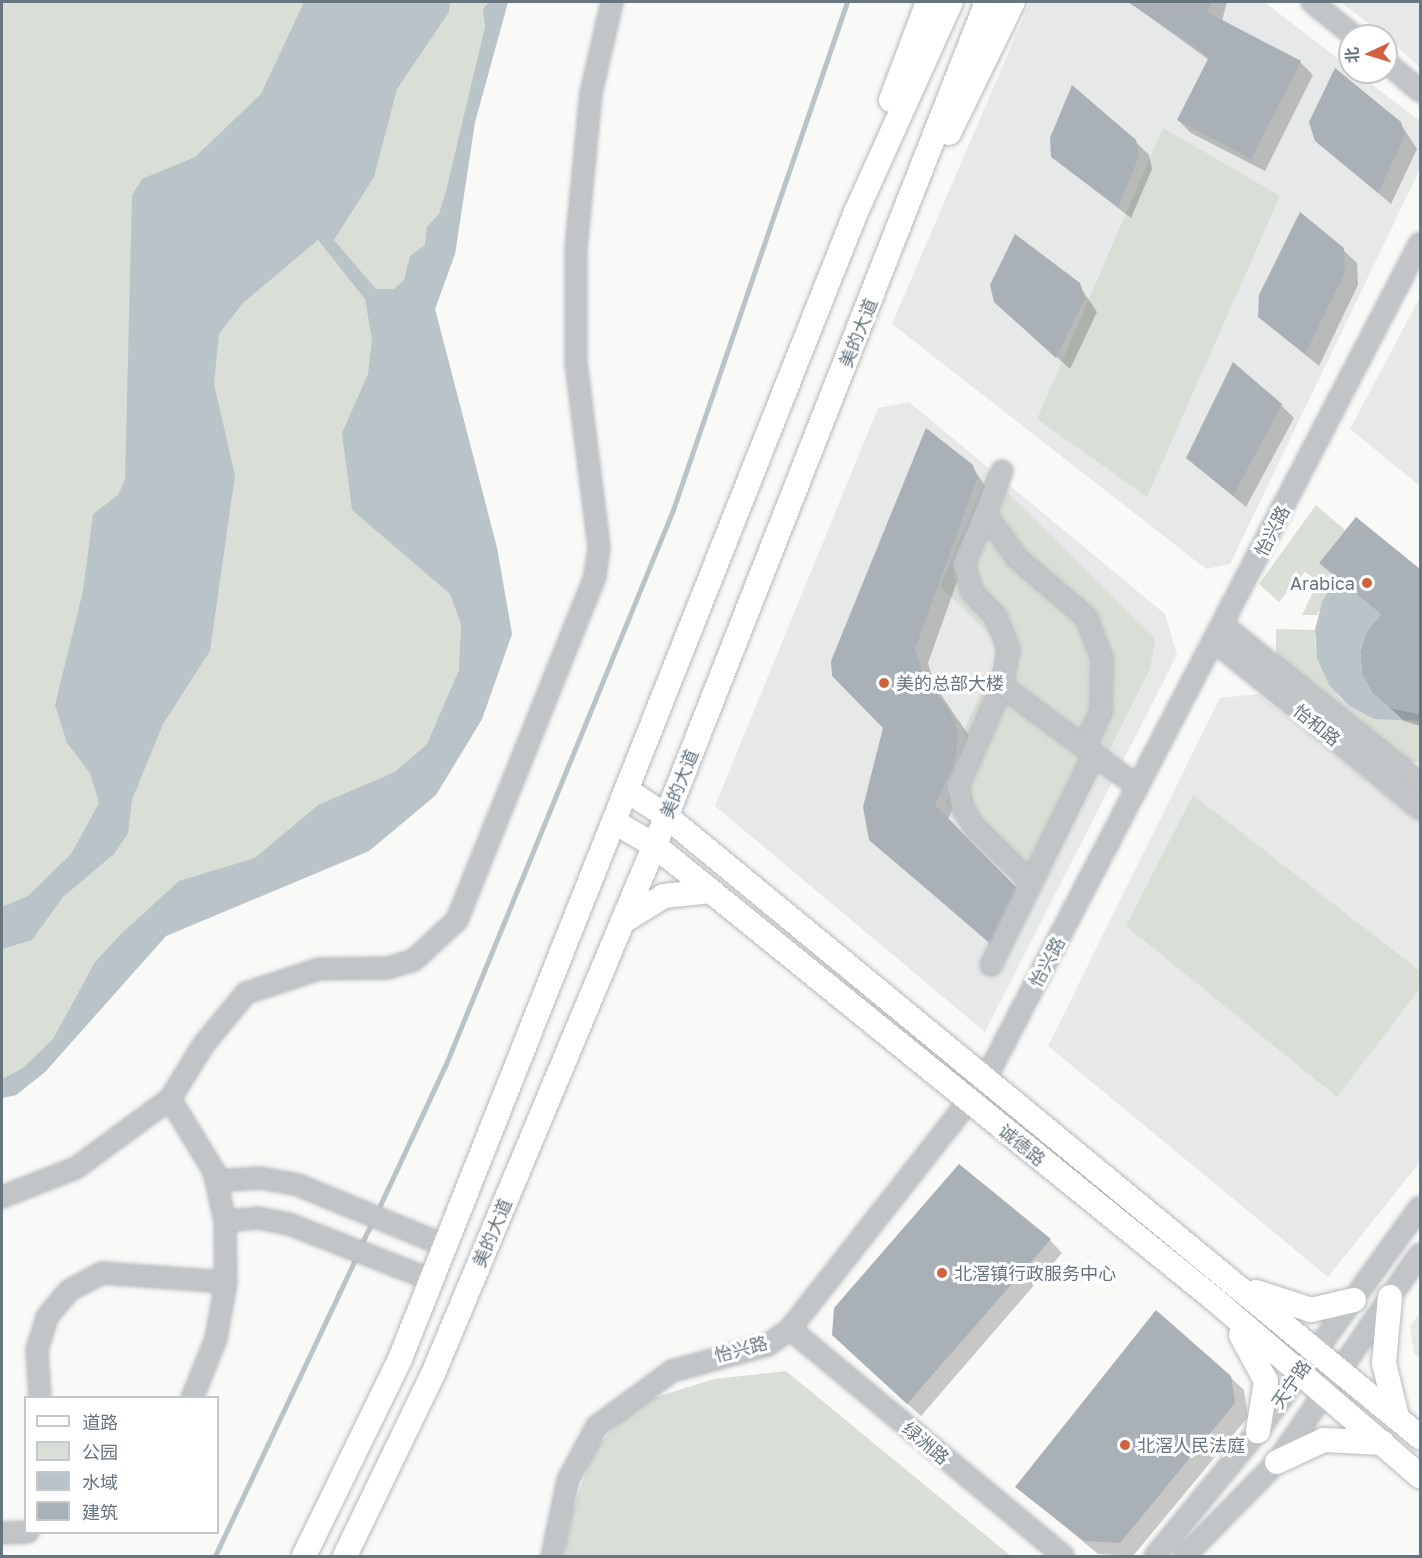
<!DOCTYPE html>
<html>
<head>
<meta charset="utf-8">
<style>
  body { margin:0 }
  #map { position:relative; width:1422px; height:1558px; overflow:hidden; background:#f9f9f8; font-family:"Golos Text","Noto Sans SC",sans-serif }
  div>[style] { position:absolute }
  [style*='--x'] { left:calc(var(--x)*1px); top:calc(var(--y)*1px); width:calc(var(--w)*1px); rotate:calc(var(--a)*1deg) }
  .built>* { inset:0; background:#e7e8e8 }
  .green>* { inset:0; background:#d9ded7 }
  .water>* { inset:0; background:#bac4c8 }
  .shadow>* { inset:0; background:#0003 }
  .stream>* { height:4.5px; margin:-2.25px; padding:0 2.25px; transform-origin:2.25px; border-radius:2.25px; background:#bac4c8 }
  .building>* { inset:0; background:#a9b0b6 }
  .roads { filter:drop-shadow(0 0 2px #b5b9bc) drop-shadow(0 0 2px #b5b9bc) }
  .minor>* { height:20px; margin:-10px; padding:0 10px; transform-origin:10px; border-radius:10px; background:#c1c5c8 }
  .major>* { height:24px; margin:-12px; padding:0 12px; transform-origin:12px; border-radius:12px; background:#fff }
  .dots>* { width:16px; height:16px; translate:-50% -50%; box-sizing:border-box; border:3px solid #fff; border-radius:50% }
  span { translate:-50% -50%; white-space:nowrap; text-align:center; line-height:1.15; -webkit-text-stroke:6px #fff; paint-order:stroke }
  .street-label { font-size:18px; color:#67757f }
  .poi-label { font-size:18px; color:#67757f }
  .right { translate:-100% -50%; text-align:right }
  .left { translate:0 -50%; text-align:left }
  .frame { position:absolute; inset:0; border:3px solid #67757f; pointer-events:none }
  .legend { position:absolute; left:24px; top:1396px; width:195px; height:138px; box-sizing:border-box; background:#fff; border:2px solid #c2c8cc; margin:0; padding:8px 10px; list-style:none; font-size:18px; color:#67757f }
  .legend li { display:flex; align-items:center; gap:12px; height:30px }
  .legend b { width:30px; border:2px solid #c2c8cc }
  .north { position:absolute; left:1338px; top:24px; width:60px; height:60px; box-sizing:border-box; background:#fff; border:2px solid #c2c8cc; border-radius:50%; rotate:266deg; font-size:16px; font-weight:700; line-height:24px; text-align:center; color:#67757f }
  .north::after { content:''; display:block; margin:auto; width:21px; height:27px; background:#d2613f; clip-path:polygon(50% 0,100% 100%,50% 72%,0 100%) }
</style>
</head>
<body>
<div id="map">
  <div class="built">
    <div style="clip-path:polygon(1030px 2px,1264px 2px,1420px 121px,1420px 169px,1230px 564px,1206px 569px,892px 324px)"></div>
    <div style="clip-path:polygon(1340px 2px,1420px 2px,1420px 68px,1386px 36px)"></div>
    <div style="clip-path:polygon(1420px 297px,1420px 486px,1350px 429px)"></div>
    <div style="clip-path:polygon(909px 402px,1165px 614px,1177px 655px,985px 1032px,715px 806px,878px 408px)"></div>
    <div style="clip-path:polygon(1258px 694px,1420px 823px,1420px 1162px,1328px 1277px,1048px 1046px,1220px 698px)"></div>
    <div style="clip-path:polygon(1420px 1313px,1420px 1359px,1414px 1353px,1410px 1326px)"></div>
  </div>
  <div class="green">
    <div style="clip-path:polygon(2px 2px,508px 2px,475px 122px,455px 254px,435px 309px,497px 548px,512px 634px,482px 719px,436px 795px,369px 851px,166px 936px,45px 1072px,16px 1095px,2px 1098px)"></div>
    <div style="clip-path:polygon(1163px 128px,1280px 196px,1147px 497px,1037px 419px)"></div>
    <div style="clip-path:polygon(988px 473px,1155px 639px,1150px 669px,1041px 887px,1020px 883px,946px 804px,966px 753px,965px 728px,994px 665px,994px 639px,940px 586px)"></div>
    <div style="clip-path:polygon(1316px 505px,1345px 530px,1319px 563px,1337px 577px,1317px 615px,1302px 615px,1318px 581px,1305px 572px,1279px 602px,1259px 584px)"></div>
    <div style="clip-path:polygon(1276px 629px,1315px 630px,1315px 644px,1338px 696px,1349px 706px,1373px 718px,1420px 721px,1420px 763px,1397px 760px,1276px 660px)"></div>
    <div style="clip-path:polygon(1193px 795px,1420px 971px,1420px 988px,1337px 1097px,1126px 926px)"></div>
    <div style="clip-path:polygon(786px 1371px,1011px 1556px,564px 1556px,571px 1515px,593px 1452px,634px 1404px,714px 1379px)"></div>
  </div>
  <div class="water">
    <div style="clip-path:polygon(304px 2px,450px 2px,449px 12px,397px 89px,374px 177px,334px 240px,376px 289px,394px 289px,404px 280px,410px 256px,425px 245px,427px 227px,439px 214px,446px 191px,485px 27px,483px 9px,489px 2px,508px 2px,475px 122px,455px 254px,435px 309px,497px 548px,512px 634px,482px 719px,436px 795px,369px 851px,166px 936px,45px 1072px,16px 1095px,2px 1098px,2px 1079px,23px 1068px,53px 1039px,95px 962px,122px 933px,179px 881px,255px 858px,318px 805px,395px 772px,427px 744px,459px 670px,461px 624px,450px 594px,352px 510px,342px 433px,368px 374px,372px 339px,365px 299px,318px 240px,243px 303px,219px 334px,214px 384px,235px 475px,210px 651px,163px 724px,132px 800px,128px 833px,114px 854px,63px 897px,32px 940px,2px 949px,2px 907px,28px 896px,71px 854px,99px 803px,90px 773px,67px 743px,55px 705px,83px 591px,93px 514px,118px 495px,125px 480px,132px 195px,142px 179px,195px 157px,261px 94px)"></div>
    <div style="clip-path:polygon(1337px 577px,1381px 614px,1367px 631px,1360px 652px,1362px 674px,1373px 694px,1390px 708px,1420px 714px,1420px 721px,1374px 719px,1349px 706px,1329px 685px,1317px 658px,1315px 630px,1322px 602px)"></div>
  </div>
  <div class="shadow">
    <div style="clip-path:polygon(1129px 2px,1227px 2px,1222px 21px,1300px 62px,1313px 75px,1265px 171px,1191px 133px,1178px 120px,1209px 60px)"></div>
    <div style="clip-path:polygon(1400px 123px,1417px 149px,1391px 204px,1326px 148px)"></div>
    <div style="clip-path:polygon(1135px 141px,1149px 155px,1152px 169px,1131px 218px,1052px 157px)"></div>
    <div style="clip-path:polygon(1343px 250px,1357px 263px,1358px 285px,1319px 366px,1259px 317px)"></div>
    <div style="clip-path:polygon(1079px 285px,1097px 312px,1070px 369px,1009px 314px)"></div>
    <div style="clip-path:polygon(1281px 405px,1294px 418px,1246px 507px,1188px 458px)"></div>
    <div style="clip-path:polygon(972px 466px,989px 492px,928px 663px,935px 686px,968px 734px,966px 779px,948px 819px,1028px 901px,1002px 954px,870px 840px,864px 807px)"></div>
    <div style="clip-path:polygon(1356px 519px,1420px 571px,1420px 726px,1404px 721px,1374px 693px,1382px 615px,1321px 563px)"></div>
    <div style="clip-path:polygon(1050px 1240px,1062px 1253px,921px 1416px,846px 1348px)"></div>
    <div style="clip-path:polygon(1230px 1377px,1244px 1390px,1248px 1417px,1133px 1556px,1098px 1554px,1017px 1487px)"></div>
  </div>
  <div class="stream">
    <div style="--x:377;--y:1212;--w:163;--a:-65"></div>
    <div style="--x:446;--y:1064;--w:599;--a:-67.72"></div>
    <div style="--x:673;--y:510;--w:537;--a:-71.09"></div>
    <div style="--x:360;--y:1247;--w:28;--a:-64"></div>
    <div style="--x:215;--y:1556;--w:333;--a:-64.7"></div>
  </div>
  <div class="building">
    <div style="clip-path:polygon(1128px 2px,1212px 2px,1207px 12px,1301px 61px,1251px 159px,1177px 120px,1209px 57px)"></div>
    <div style="clip-path:polygon(1335px 68px,1401px 122px,1405px 135px,1378px 193px,1315px 141px,1309px 122px)"></div>
    <div style="clip-path:polygon(1072px 85px,1136px 140px,1139px 156px,1118px 207px,1051px 157px,1050px 138px)"></div>
    <div style="clip-path:polygon(1300px 212px,1344px 248px,1345px 272px,1305px 354px,1258px 317px,1259px 295px)"></div>
    <div style="clip-path:polygon(1015px 234px,1080px 283px,1085px 298px,1056px 358px,994px 302px,990px 285px)"></div>
    <div style="clip-path:polygon(1233px 362px,1282px 404px,1233px 496px,1186px 458px)"></div>
    <div style="clip-path:polygon(926px 428px,973px 465px,977px 478px,915px 649px,922px 671px,955px 720px,958px 738px,954px 765px,935px 805px,1016px 887px,989px 942px,869px 840px,863px 807px,883px 728px,832px 676px,831px 661px)"></div>
    <div style="clip-path:polygon(1356px 517px,1420px 569px,1420px 714px,1390px 708px,1373px 694px,1362px 674px,1360px 652px,1367px 631px,1381px 614px,1319px 563px)"></div>
    <div style="clip-path:polygon(959px 1164px,1051px 1239px,907px 1404px,832px 1335px,834px 1308px)"></div>
    <div style="clip-path:polygon(1156px 1310px,1231px 1376px,1235px 1403px,1120px 1543px,1084px 1541px,1015px 1487px)"></div>
  </div>
  <div class="roads">
    <div class="minor">
      <div style="--x:1312;--y:2;--w:54;--a:39"></div>
      <div style="--x:1386;--y:62;--w:45;--a:40.5"></div>
      <div style="--x:1002;--y:471;--w:46;--a:111.6"></div>
      <div style="--x:985;--y:514;--w:56;--a:53.7"></div>
      <div style="--x:1018;--y:559;--w:89;--a:40.5"></div>
      <div style="--x:1086;--y:617;--w:45;--a:69.1"></div>
      <div style="--x:1102;--y:659;--w:53;--a:91.1"></div>
      <div style="--x:1101;--y:712;--w:39;--a:116"></div>
      <div style="--x:1084;--y:747;--w:67;--a:36.5"></div>
      <div style="--x:985;--y:514;--w:54;--a:112.8"></div>
      <div style="--x:964;--y:564;--w:29;--a:74"></div>
      <div style="--x:972;--y:592;--w:35;--a:46"></div>
      <div style="--x:996;--y:617;--w:35;--a:68"></div>
      <div style="--x:1009;--y:649;--w:38;--a:101"></div>
      <div style="--x:1002;--y:686;--w:102;--a:36.6"></div>
      <div style="--x:1223;--y:625;--w:253;--a:38.7"></div>
      <div style="--x:1214;--y:641;--w:266;--a:39.2"></div>
      <div style="--x:1002;--y:686;--w:109;--a:113.7"></div>
      <div style="--x:958;--y:786;--w:24;--a:78"></div>
      <div style="--x:963;--y:809;--w:22;--a:58"></div>
      <div style="--x:975;--y:828;--w:78;--a:44"></div>
      <div style="--x:991;--y:965;--w:234;--a:-63.9"></div>
      <div style="--x:170;--y:1099;--w:84;--a:58.6"></div>
      <div style="--x:214;--y:1171;--w:51;--a:77.6"></div>
      <div style="--x:225;--y:1221;--w:61;--a:89.1"></div>
      <div style="--x:226;--y:1282;--w:58;--a:100"></div>
      <div style="--x:216;--y:1339;--w:64;--a:112.1"></div>
      <div style="--x:216;--y:1181;--w:44;--a:-3.9"></div>
      <div style="--x:260;--y:1178;--w:39;--a:10"></div>
      <div style="--x:298;--y:1185;--w:160;--a:22.4"></div>
      <div style="--x:2;--y:1197;--w:79;--a:-21.4"></div>
      <div style="--x:76;--y:1168;--w:117;--a:-36.3"></div>
      <div style="--x:170;--y:1099;--w:65;--a:-58.3"></div>
      <div style="--x:204;--y:1044;--w:66;--a:-50.5"></div>
      <div style="--x:246;--y:993;--w:77;--a:-18.2"></div>
      <div style="--x:319;--y:969;--w:69;--a:-0.8"></div>
      <div style="--x:388;--y:968;--w:27;--a:-17"></div>
      <div style="--x:414;--y:960;--w:59;--a:-42.9"></div>
      <div style="--x:457;--y:920;--w:371;--a:-68.1"></div>
      <div style="--x:595;--y:576;--w:29;--a:-82"></div>
      <div style="--x:599;--y:547;--w:186;--a:-97.1"></div>
      <div style="--x:576;--y:362;--w:114;--a:-90"></div>
      <div style="--x:576;--y:248;--w:156;--a:-84.5"></div>
      <div style="--x:591;--y:93;--w:93;--a:-77"></div>
      <div style="--x:225;--y:1221;--w:33;--a:-5"></div>
      <div style="--x:258;--y:1218;--w:32;--a:11"></div>
      <div style="--x:289;--y:1224;--w:154;--a:21.4"></div>
      <div style="--x:790;--y:1329;--w:355;--a:39.7"></div>
      <div style="--x:40;--y:1398;--w:48;--a:-93.6"></div>
      <div style="--x:37;--y:1350;--w:34;--a:-73"></div>
      <div style="--x:47;--y:1317;--w:35;--a:-50"></div>
      <div style="--x:70;--y:1290;--w:36;--a:-28"></div>
      <div style="--x:102;--y:1273;--w:124;--a:4.2"></div>
      <div style="--x:2;--y:1533;--w:26;--a:-2"></div>
      <div style="--x:552;--y:1556;--w:78;--a:-78.1"></div>
      <div style="--x:568;--y:1480;--w:61;--a:-61.8"></div>
      <div style="--x:597;--y:1426;--w:93;--a:-36.3"></div>
      <div style="--x:672;--y:1371;--w:99;--a:-15.2"></div>
      <div style="--x:768;--y:1345;--w:27;--a:-36"></div>
      <div style="--x:790;--y:1329;--w:316;--a:-51.9"></div>
      <div style="--x:985;--y:1080;--w:943;--a:-62.54"></div>
      <div style="--x:1155;--y:1556;--w:162;--a:-50.5"></div>
      <div style="--x:1258;--y:1431;--w:276;--a:-54.1"></div>
      <div style="--x:1185;--y:1556;--w:132;--a:-45.6"></div>
      <div style="--x:1277;--y:1462;--w:252;--a:-55.5"></div>
    </div>
    <div class="major">
      <div style="--x:891;--y:100;--w:105;--a:-69.3"></div>
      <div style="--x:949;--y:133;--w:146;--a:-64"></div>
      <div style="--x:628;--y:791;--w:45;--a:33.3"></div>
      <div style="--x:666;--y:816;--w:977;--a:39.48"></div>
      <div style="--x:616;--y:823;--w:44;--a:30.1"></div>
      <div style="--x:654;--y:845;--w:721;--a:39.03"></div>
      <div style="--x:1214;--y:1299;--w:272;--a:40.7"></div>
      <div style="--x:622;--y:922;--w:49;--a:-31.8"></div>
      <div style="--x:664;--y:896;--w:47;--a:-6.1"></div>
      <div style="--x:1256;--y:1292;--w:58;--a:18.1"></div>
      <div style="--x:1311;--y:1310;--w:44;--a:-13.1"></div>
      <div style="--x:1390;--y:1297;--w:66;--a:95.2"></div>
      <div style="--x:1384;--y:1363;--w:56;--a:76.5"></div>
      <div style="--x:1241;--y:1335;--w:52;--a:61.5"></div>
      <div style="--x:1266;--y:1381;--w:51;--a:99.1"></div>
      <div style="--x:1277;--y:1462;--w:52;--a:-25.1"></div>
      <div style="--x:1324;--y:1440;--w:59;--a:2.9"></div>
      <div style="--x:304;--y:1556;--w:219;--a:-64"></div>
      <div style="--x:400;--y:1359;--w:1234;--a:-68.32"></div>
      <div style="--x:856;--y:212;--w:230;--a:-65.7"></div>
      <div style="--x:345;--y:1556;--w:202;--a:-64.2"></div>
      <div style="--x:433;--y:1374;--w:590;--a:-67.26"></div>
      <div style="--x:661;--y:830;--w:890;--a:-68.51"></div>
    </div>
  </div>
  <div class="dots">
    <div style="left:1367px;top:583px;background:#d2613f"></div>
    <div style="left:884px;top:683px;background:#d2613f"></div>
    <div style="left:942px;top:1273px;background:#d2613f"></div>
    <div style="left:1125px;top:1445px;background:#d2613f"></div>
  </div>
  <div class="street-label">
    <span style="left:858px;top:333px;rotate:-68deg">美的大道</span>
    <span style="left:1272px;top:531px;rotate:-63deg">怡兴路</span>
    <span style="left:1317px;top:725px;rotate:39deg">怡和路</span>
    <span style="left:679px;top:784px;rotate:-68deg">美的大道</span>
    <span style="left:1047px;top:962px;rotate:-62deg">怡兴路</span>
    <span style="left:1022px;top:1145px;rotate:39deg">诚德路</span>
    <span style="left:492px;top:1233px;rotate:-67deg">美的大道</span>
    <span style="left:741px;top:1349px;rotate:-15deg">怡兴路</span>
    <span style="left:1291px;top:1384px;rotate:-55deg">天宁路</span>
    <span style="left:926px;top:1443px;rotate:40deg">绿洲路</span>
  </div>
  <div class="poi-label">
    <span class="right" style="left:1355px;top:583px">Arabica</span>
    <span class="left" style="left:896px;top:683px">美的总部大楼</span>
    <span class="left" style="left:954px;top:1273px">北滘镇行政服务中心</span>
    <span class="left" style="left:1137px;top:1445px">北滘人民法庭</span>
  </div>
  <div class="frame"></div>
  <ul class="legend">
  <li><b style="height:8px;background:#fff"></b>道路</li>
  <li><b style="height:16px;background:#d9ded7"></b>公园</li>
  <li><b style="height:16px;background:#bac4c8"></b>水域</li>
  <li><b style="height:16px;background:#a9b0b6"></b>建筑</li>
  </ul>
  <div class="north">北</div>
</div>
</body>
</html>
